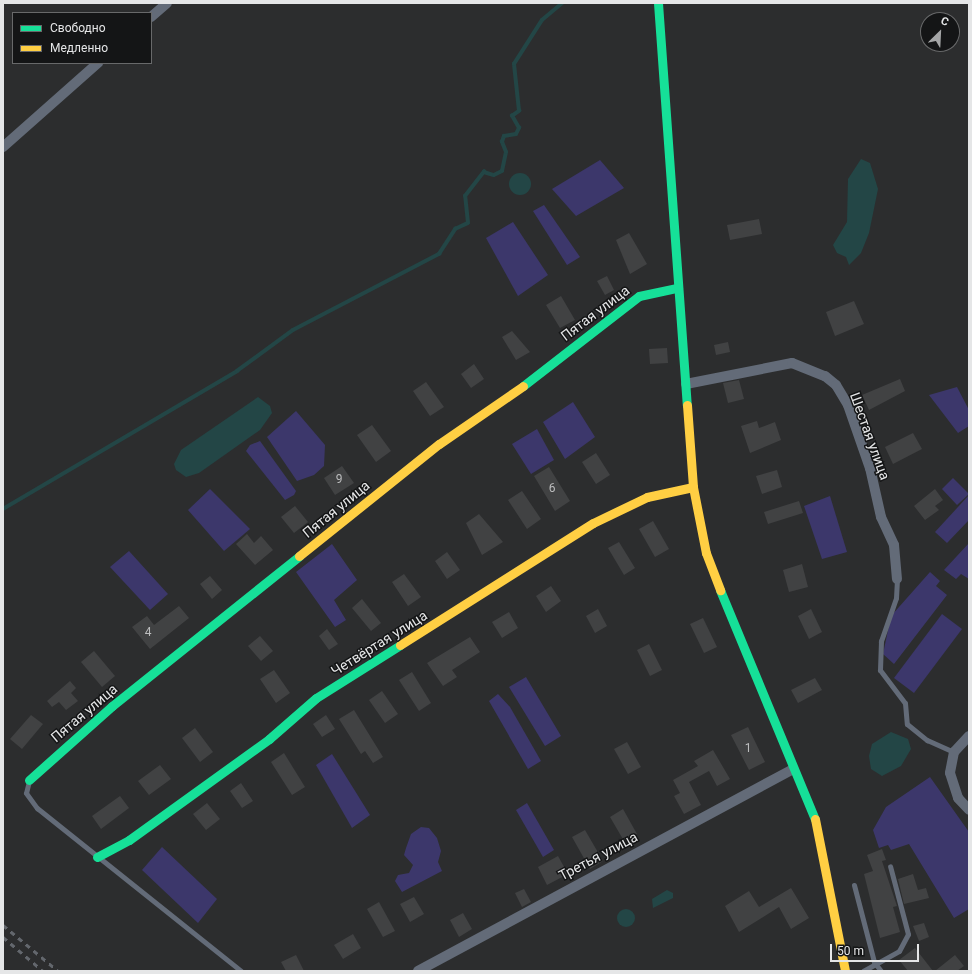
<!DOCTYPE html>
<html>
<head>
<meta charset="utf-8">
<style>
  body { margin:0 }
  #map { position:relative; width:972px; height:974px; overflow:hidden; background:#2c2d2e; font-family:Roboto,sans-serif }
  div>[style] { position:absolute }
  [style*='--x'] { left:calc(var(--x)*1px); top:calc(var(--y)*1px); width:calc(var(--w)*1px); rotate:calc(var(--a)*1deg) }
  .green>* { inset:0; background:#3c376b }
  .water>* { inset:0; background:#234646 }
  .round { border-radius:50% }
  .stream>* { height:3.5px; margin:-1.75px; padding:0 1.75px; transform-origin:1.75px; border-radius:1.75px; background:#234646 }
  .building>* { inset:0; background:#414243 }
  .lane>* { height:5px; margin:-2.5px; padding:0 2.5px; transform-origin:2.5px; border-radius:2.5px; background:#636b78 }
  .street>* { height:10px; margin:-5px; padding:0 5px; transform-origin:5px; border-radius:5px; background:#636b78 }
  .fast>* { height:9px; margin:-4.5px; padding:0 4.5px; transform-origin:4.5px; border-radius:4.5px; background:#16e098 }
  .slow>* { height:9px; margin:-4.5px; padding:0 4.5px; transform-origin:4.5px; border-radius:4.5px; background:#ffcf43 }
  .rail>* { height:3px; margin-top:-1.5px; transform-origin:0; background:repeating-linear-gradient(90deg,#63676d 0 5px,transparent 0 10px) }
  span { translate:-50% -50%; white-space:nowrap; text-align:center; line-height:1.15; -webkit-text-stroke:3px #141516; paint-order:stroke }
  .number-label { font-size:12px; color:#bcbdbe }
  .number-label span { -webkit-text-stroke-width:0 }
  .street-label { font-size:14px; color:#e5e6e7 }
  .frame { position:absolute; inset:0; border:4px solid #e5e6e7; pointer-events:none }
  .legend { position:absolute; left:12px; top:12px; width:140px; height:52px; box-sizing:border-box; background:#141516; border:1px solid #68696a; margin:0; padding:5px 7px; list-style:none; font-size:12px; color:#e5e6e7 }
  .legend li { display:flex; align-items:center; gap:8px; height:20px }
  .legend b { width:20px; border:1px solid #68696a }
  .north { position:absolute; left:920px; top:12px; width:40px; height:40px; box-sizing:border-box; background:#141516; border:1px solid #68696a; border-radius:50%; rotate:24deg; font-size:11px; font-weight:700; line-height:16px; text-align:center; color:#e5e6e7 }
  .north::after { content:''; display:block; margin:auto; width:14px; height:18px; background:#a4a5a6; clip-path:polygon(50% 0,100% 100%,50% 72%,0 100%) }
  .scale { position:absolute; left:830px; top:944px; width:89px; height:18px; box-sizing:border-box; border:2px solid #e5e6e7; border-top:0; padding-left:5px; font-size:12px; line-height:14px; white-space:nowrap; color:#e5e6e7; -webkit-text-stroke:3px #141516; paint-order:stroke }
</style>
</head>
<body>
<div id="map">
  <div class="green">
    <div style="clip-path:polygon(600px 160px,624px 188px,576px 216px,552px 189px)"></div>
    <div style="clip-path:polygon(544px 205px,580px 257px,567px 265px,533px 211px)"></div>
    <div style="clip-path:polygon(513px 222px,548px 275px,518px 296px,486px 238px)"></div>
    <div style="clip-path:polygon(957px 387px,969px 410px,969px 426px,958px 433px,929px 395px)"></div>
    <div style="clip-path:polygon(573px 402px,595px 437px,565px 459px,543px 422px)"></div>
    <div style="clip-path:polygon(296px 411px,325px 445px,324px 466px,314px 475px,297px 481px,267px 437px)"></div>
    <div style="clip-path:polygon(537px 429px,554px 460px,531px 474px,512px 444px)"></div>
    <div style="clip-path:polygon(260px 441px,296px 491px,294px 495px,285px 500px,246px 451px,250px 445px)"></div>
    <div style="clip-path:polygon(953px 478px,969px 494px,957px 505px,942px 489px)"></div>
    <div style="clip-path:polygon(210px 489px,250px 529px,224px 551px,188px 510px)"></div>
    <div style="clip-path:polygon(969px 495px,969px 520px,947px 543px,935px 532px)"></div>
    <div style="clip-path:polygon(830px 496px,847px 552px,822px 559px,804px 506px)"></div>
    <div style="clip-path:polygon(969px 543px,969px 579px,961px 574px,956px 579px,944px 570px)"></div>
    <div style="clip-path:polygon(332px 544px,357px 580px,334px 600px,346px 620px,335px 627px,296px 572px)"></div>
    <div style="clip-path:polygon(129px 551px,168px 594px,150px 610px,110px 567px)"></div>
    <div style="clip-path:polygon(930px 572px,940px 581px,936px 586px,947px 595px,894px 664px,883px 654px,891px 616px)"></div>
    <div style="clip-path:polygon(942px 614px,962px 629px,914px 693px,894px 678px)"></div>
    <div style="clip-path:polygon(526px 677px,561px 736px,545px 746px,509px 687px)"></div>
    <div style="clip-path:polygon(498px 694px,510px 707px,541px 761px,528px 769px,489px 701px)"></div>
    <div style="clip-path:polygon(332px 754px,370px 815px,352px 828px,316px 765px)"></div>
    <div style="clip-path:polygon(930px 777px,969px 832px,969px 909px,954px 918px,909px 844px,891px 850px,888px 845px,879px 848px,873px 830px,886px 807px)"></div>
    <div style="clip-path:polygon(527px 803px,554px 850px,543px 857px,516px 810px)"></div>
    <div style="clip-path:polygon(421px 827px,429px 828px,437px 838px,441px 851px,438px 862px,442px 871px,402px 892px,395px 881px,398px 875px,409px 873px,413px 865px,404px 855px,406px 848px,411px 834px)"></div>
    <div style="clip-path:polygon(162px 847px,217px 899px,198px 923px,142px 870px)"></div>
  </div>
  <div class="water">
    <div style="clip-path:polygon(861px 159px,870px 163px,878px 189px,869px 233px,861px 253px,849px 265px,846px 257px,837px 253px,833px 245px,847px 222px,848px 179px)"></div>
    <div class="round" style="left:509px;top:173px;width:22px;height:22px"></div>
    <div style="clip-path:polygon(258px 397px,270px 406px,272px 413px,260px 430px,199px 473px,186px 477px,176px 470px,174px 464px,181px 450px)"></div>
    <div style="clip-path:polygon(891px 732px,908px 739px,911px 749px,901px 766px,882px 776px,871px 769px,869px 756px,872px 744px)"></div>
    <div style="clip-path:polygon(667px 890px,673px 893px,673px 898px,653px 908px,652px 899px)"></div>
    <div class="round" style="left:617px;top:909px;width:18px;height:18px"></div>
  </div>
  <div class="stream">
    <div style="--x:3;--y:509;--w:272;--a:-30.5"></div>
    <div style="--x:237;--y:371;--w:69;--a:-36.2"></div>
    <div style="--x:293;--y:330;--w:165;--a:-27.5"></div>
    <div style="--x:439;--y:254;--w:30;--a:-57"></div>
    <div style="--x:455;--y:229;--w:14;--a:-25"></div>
    <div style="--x:468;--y:223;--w:27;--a:-96"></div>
    <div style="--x:465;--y:196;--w:31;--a:-52"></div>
    <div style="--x:484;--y:172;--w:10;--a:17"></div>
    <div style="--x:494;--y:175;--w:9;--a:-27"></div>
    <div style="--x:502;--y:171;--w:19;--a:-78"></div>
    <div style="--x:506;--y:152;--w:11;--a:-112"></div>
    <div style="--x:502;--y:142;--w:6;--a:-72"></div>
    <div style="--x:504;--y:136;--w:12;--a:-9"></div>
    <div style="--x:516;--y:134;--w:7;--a:-63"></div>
    <div style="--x:519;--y:128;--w:14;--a:-120"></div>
    <div style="--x:512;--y:116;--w:9;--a:-36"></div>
    <div style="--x:519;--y:111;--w:47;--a:-96.1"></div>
    <div style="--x:514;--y:64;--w:52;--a:-57.5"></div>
    <div style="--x:542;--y:20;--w:26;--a:-40"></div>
  </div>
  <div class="building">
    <div style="clip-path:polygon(759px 219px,762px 234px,730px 240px,727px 225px)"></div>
    <div style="clip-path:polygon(629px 233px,647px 264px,630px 274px,616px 240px)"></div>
    <div style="clip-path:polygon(607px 276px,614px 290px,605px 295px,597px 281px)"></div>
    <div style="clip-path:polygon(561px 296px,575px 320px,560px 328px,546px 305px)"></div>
    <div style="clip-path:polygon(854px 301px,864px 324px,835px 336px,826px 312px)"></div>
    <div style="clip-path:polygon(512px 331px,530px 352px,516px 360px,502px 337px)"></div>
    <div style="clip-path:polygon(728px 342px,730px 352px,716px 355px,714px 345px)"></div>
    <div style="clip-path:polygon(667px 348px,668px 363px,650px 364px,649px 349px)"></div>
    <div style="clip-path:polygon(474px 364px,484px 379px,471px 388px,461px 374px)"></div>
    <div style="clip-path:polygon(900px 379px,905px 391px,869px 410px,862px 395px)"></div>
    <div style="clip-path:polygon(739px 380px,744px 399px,728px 403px,723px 383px)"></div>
    <div style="clip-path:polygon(426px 382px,444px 407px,430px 416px,413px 391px)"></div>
    <div style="clip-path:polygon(757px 421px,759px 428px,775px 422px,781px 440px,750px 453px,741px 426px)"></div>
    <div style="clip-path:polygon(372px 425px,391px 451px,376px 462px,357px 435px)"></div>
    <div style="clip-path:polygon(913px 433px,922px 449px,893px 464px,885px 447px)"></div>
    <div style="clip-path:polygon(596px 453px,610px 475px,596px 484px,582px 462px)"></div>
    <div style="clip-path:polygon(342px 466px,354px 483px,335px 495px,324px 478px)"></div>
    <div style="clip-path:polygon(549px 467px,570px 501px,555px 511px,534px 476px)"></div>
    <div style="clip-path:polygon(777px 470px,782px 487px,762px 494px,756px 476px)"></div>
    <div style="clip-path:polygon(935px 489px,943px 500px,935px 506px,939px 510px,925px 520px,914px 506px)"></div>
    <div style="clip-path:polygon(522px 491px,541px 519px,527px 529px,508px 500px)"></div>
    <div style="clip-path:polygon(799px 501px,803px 513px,768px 524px,764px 512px)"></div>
    <div style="clip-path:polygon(295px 506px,308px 522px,294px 533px,281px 517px)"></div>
    <div style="clip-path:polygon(479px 514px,503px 542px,482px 555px,466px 523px)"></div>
    <div style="clip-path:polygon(653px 521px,669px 549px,655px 557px,639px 529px)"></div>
    <div style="clip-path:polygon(247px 534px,254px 543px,261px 536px,273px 550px,255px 565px,236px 544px)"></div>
    <div style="clip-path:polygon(619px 542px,635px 568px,624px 575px,608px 548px)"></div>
    <div style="clip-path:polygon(447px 552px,460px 570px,447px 579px,435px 561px)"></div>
    <div style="clip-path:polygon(802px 564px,808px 587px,789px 592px,783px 570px)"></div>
    <div style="clip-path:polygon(404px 574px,421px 597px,408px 606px,392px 582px)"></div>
    <div style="clip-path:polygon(210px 576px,222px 590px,212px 599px,200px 584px)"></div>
    <div style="clip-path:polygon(551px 586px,561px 601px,546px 612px,536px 596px)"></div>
    <div style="clip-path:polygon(362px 599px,381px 623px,371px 631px,352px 608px)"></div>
    <div style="clip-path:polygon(179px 606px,189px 618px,150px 649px,132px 627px,147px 616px,154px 625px)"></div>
    <div style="clip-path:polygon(598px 609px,607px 626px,595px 633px,586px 616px)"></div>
    <div style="clip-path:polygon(811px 609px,822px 632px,809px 639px,798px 616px)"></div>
    <div style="clip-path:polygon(509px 612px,518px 628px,502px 638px,492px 622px)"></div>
    <div style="clip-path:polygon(703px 618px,717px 647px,704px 653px,690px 624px)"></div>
    <div style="clip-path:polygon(327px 629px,338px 644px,329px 650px,319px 636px)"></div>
    <div style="clip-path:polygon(260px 636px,273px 651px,261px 661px,248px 646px)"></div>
    <div style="clip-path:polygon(470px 637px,480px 652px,452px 670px,457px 677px,443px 686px,427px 663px)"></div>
    <div style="clip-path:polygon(649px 644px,662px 670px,650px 676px,637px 650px)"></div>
    <div style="clip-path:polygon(94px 651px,115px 676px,102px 687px,81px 662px)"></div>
    <div style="clip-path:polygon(274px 670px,290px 693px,276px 703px,260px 679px)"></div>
    <div style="clip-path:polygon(412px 672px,431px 703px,419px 711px,399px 680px)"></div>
    <div style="clip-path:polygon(815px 678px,822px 690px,798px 703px,791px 690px)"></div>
    <div style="clip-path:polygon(70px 681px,76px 688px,71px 693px,78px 701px,66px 710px,59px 702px,52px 707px,47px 701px)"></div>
    <div style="clip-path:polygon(382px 691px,398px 714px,385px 723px,369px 700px)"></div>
    <div style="clip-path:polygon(354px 710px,383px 757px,373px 763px,365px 751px,361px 754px,339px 719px)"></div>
    <div style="clip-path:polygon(31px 715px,43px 724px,22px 749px,10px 739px)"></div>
    <div style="clip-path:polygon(326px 715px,335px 729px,322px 737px,313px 724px)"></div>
    <div style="clip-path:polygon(748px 727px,765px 762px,749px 770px,731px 735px)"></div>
    <div style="clip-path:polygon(195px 728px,213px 752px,200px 762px,182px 738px)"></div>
    <div style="clip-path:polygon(627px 742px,641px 767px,628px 774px,614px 749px)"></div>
    <div style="clip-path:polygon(713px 750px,730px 779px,717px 786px,709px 771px,689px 782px,701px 805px,684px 814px,674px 796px,680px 793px,673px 780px,698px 766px,694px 761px)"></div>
    <div style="clip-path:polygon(284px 753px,305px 787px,292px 795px,271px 762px)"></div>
    <div style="clip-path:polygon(160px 765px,171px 779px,149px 795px,138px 781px)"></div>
    <div style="clip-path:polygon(241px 783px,253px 801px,242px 808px,230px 791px)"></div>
    <div style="clip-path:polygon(120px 796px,129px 808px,101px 829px,92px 816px)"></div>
    <div style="clip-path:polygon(207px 803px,220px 819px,206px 830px,193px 814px)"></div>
    <div style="clip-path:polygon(623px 809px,637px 834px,624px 841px,610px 817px)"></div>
    <div style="clip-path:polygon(585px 830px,603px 861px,590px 869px,572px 837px)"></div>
    <div style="clip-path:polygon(882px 849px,886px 860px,882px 861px,897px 906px,893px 907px,900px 932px,880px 938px,864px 874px,873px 871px,867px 855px)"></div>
    <div style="clip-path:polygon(558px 856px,568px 874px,547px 885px,538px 867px)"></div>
    <div style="clip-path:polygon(913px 874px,918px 890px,926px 888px,929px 898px,904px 904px,898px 879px)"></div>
    <div style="clip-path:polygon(791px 888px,809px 918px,791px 929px,779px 907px,739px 932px,725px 906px,749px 891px,759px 907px)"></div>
    <div style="clip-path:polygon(524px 889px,531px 902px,522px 907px,515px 893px)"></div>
    <div style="clip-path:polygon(414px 897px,424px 914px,410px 922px,400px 904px)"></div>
    <div style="clip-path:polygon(379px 902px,395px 931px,383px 937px,367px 909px)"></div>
    <div style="clip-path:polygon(463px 913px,472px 929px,459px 937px,450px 920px)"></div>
    <div style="clip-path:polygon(924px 923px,929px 937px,919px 941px,913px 926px)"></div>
    <div style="clip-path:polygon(353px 934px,361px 948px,343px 959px,334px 945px)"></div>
    <div style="clip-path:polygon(915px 948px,933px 971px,908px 971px,899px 960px)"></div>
    <div style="clip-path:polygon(296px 955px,304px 971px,286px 971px,281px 962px)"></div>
    <div style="clip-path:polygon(955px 955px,964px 966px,957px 971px,935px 971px)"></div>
  </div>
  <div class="lane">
    <div style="--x:897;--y:579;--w:19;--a:93"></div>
    <div style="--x:896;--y:598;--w:46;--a:109.2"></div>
    <div style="--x:881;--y:641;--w:29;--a:92"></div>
    <div style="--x:880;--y:670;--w:41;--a:52.9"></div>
    <div style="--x:905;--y:703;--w:21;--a:85"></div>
    <div style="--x:907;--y:724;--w:26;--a:39"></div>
    <div style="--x:927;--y:740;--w:30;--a:24"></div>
    <div style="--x:29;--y:781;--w:12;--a:104"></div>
    <div style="--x:26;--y:793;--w:19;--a:54"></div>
    <div style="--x:37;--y:808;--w:261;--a:38.6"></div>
    <div style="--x:854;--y:885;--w:80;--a:75.4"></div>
    <div style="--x:874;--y:962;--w:11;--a:52"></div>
    <div style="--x:863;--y:971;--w:41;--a:-29.1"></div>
    <div style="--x:899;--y:951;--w:19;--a:-62"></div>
    <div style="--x:908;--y:934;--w:70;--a:-104.8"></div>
  </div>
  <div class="street">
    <div style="--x:151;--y:17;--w:21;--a:-41"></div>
    <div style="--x:3;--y:147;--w:127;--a:-41.5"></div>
    <div style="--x:686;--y:384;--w:108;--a:-11.2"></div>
    <div style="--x:792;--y:363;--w:35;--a:22"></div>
    <div style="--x:825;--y:376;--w:14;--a:39"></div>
    <div style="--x:836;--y:385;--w:23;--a:59"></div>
    <div style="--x:848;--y:405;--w:67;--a:70.8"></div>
    <div style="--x:870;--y:468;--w:50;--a:77.3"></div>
    <div style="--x:881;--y:517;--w:31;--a:65"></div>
    <div style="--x:894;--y:545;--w:34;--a:85"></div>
    <div style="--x:969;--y:736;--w:22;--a:133"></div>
    <div style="--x:954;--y:752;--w:21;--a:101"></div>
    <div style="--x:950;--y:773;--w:26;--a:72"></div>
    <div style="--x:958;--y:798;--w:16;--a:47"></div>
    <div style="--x:418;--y:971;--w:426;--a:-28.3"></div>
  </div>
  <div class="fast">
    <div style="--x:658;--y:3;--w:403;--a:85.9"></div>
    <div style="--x:523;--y:386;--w:147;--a:-37.8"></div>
    <div style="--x:639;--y:296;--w:40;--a:-12"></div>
    <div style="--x:720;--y:590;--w:248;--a:67.5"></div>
    <div style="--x:29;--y:780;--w:111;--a:-41.7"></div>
    <div style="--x:112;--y:706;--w:240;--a:-38.7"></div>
    <div style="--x:97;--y:857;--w:36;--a:-28"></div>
    <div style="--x:129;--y:840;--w:173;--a:-35.8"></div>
    <div style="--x:269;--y:739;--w:62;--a:-41.1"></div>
    <div style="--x:316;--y:698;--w:99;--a:-32.2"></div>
  </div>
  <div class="slow">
    <div style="--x:687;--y:405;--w:82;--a:85.8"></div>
    <div style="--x:693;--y:487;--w:67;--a:78.9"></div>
    <div style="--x:706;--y:553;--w:40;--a:69"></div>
    <div style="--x:299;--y:556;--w:179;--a:-38.7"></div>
    <div style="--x:439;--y:444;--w:102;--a:-34.6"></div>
    <div style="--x:400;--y:645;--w:228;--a:-32.3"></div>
    <div style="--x:593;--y:523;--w:60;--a:-25.7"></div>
    <div style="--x:647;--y:497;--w:47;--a:-12.3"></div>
    <div style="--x:815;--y:819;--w:155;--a:78.8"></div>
  </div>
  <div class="rail">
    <div style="--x:3;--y:925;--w:72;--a:39.9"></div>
    <div style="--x:3;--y:937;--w:52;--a:40.4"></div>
  </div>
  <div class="number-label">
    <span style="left:339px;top:480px">9</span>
    <span style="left:552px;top:489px">6</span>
    <span style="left:148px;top:633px">4</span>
    <span style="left:748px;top:749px">1</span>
  </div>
  <div class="street-label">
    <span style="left:595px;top:313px;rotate:-37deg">Пятая улица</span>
    <span style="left:870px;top:436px;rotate:70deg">Шестая улица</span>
    <span style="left:336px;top:509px;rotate:-39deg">Пятая улица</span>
    <span style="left:379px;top:643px;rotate:-32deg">Четвёртая улица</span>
    <span style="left:84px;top:713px;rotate:-40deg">Пятая улица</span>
    <span style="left:598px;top:856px;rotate:-28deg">Третья улица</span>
  </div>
  <div class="frame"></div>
  <ul class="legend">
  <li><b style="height:5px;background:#16e098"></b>Свободно</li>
  <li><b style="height:5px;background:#ffcf43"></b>Медленно</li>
  </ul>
  <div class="north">С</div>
  <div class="scale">50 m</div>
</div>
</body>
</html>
